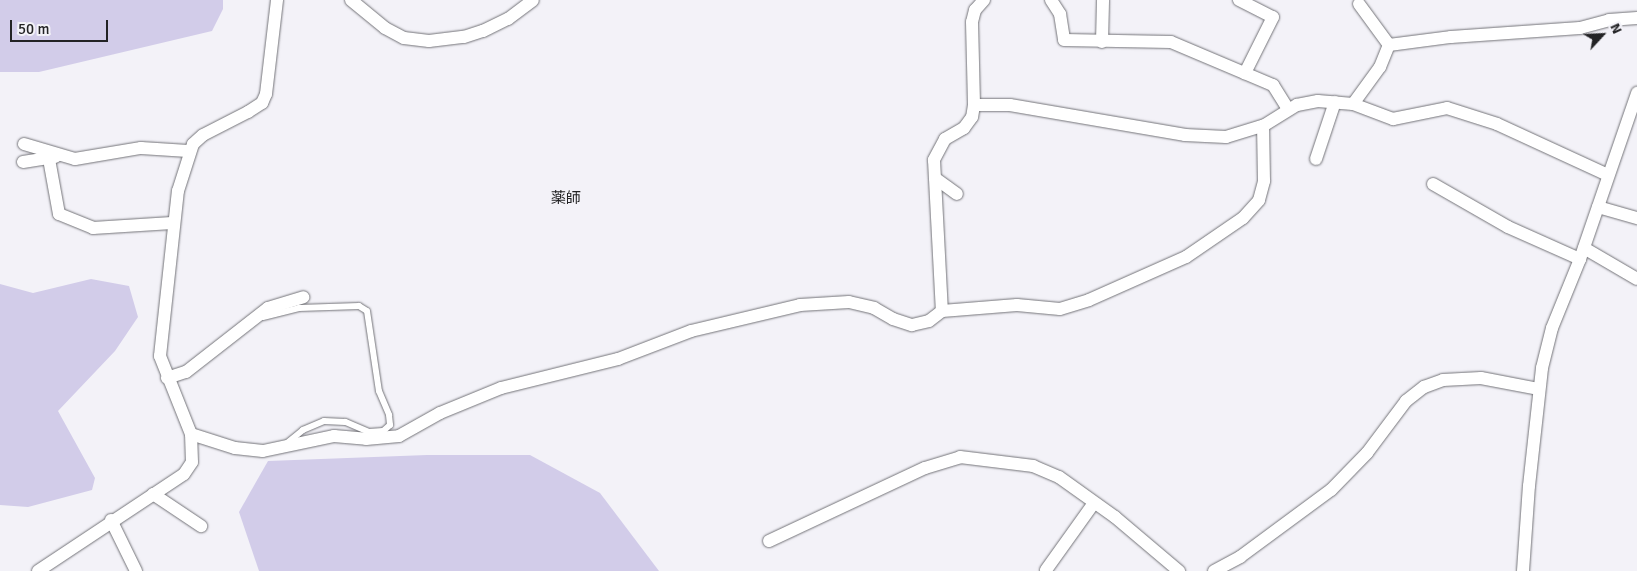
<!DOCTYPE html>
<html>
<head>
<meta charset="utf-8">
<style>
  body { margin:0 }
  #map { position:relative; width:1637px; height:571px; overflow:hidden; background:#f3f2f8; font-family:Signika,"Noto Sans JP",sans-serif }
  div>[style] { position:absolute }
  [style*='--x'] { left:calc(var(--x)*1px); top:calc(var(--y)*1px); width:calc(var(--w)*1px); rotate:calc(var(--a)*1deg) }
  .green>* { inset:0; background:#d2cce9 }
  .roads { filter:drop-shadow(0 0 1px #737378) drop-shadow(0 0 1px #737378) }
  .service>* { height:6px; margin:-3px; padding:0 3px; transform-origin:3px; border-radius:3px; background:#fff }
  .minor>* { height:12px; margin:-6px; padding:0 6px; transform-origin:6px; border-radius:6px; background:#fff }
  span { translate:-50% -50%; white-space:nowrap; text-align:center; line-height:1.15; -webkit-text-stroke:4px #f3f2f8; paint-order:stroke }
  .quarter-label { font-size:15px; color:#232325 }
  .north { position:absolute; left:1577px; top:10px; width:50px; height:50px; -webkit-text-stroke:4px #f3f2f8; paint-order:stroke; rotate:65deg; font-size:14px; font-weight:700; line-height:20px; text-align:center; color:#232325 }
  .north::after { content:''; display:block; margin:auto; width:18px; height:22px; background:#232325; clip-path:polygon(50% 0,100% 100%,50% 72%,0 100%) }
  .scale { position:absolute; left:10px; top:20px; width:98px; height:22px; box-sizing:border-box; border:2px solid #232325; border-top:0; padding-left:6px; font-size:15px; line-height:18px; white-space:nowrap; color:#232325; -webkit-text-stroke:4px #f3f2f8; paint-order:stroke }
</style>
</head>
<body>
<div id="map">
  <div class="green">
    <div style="clip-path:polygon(0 0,223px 0,223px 9px,212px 31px,39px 72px,0 72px)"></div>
    <div style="clip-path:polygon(91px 279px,129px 286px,138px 317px,115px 351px,58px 411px,95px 478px,92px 490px,28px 507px,0 505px,0 284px,33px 293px)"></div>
    <div style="clip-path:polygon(427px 455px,530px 455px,600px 493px,659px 571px,259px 571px,239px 512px,268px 461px)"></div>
  </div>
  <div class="roads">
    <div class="service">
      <div style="--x:263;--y:317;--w:37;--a:-14"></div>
      <div style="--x:299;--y:308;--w:60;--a:-1.9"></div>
      <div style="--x:359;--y:306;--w:9;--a:32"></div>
      <div style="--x:367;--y:311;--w:81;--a:81.5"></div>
      <div style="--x:379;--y:391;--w:26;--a:67"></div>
      <div style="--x:389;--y:415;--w:10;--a:84"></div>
      <div style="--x:390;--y:425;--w:9;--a:139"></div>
      <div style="--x:383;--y:431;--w:14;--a:176"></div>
      <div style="--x:369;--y:432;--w:26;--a:-157"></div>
      <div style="--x:345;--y:422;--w:21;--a:-177"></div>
      <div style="--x:324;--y:421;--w:23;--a:157"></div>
      <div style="--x:303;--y:430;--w:21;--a:141"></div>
    </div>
    <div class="minor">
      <div style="--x:351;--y:0;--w:44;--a:39.5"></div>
      <div style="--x:385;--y:28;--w:21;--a:28"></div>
      <div style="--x:404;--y:38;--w:25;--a:7"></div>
      <div style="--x:429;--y:41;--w:35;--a:-7"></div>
      <div style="--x:464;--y:37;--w:20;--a:-18"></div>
      <div style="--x:483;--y:31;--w:28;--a:-26"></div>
      <div style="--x:508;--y:19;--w:31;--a:-37"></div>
      <div style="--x:984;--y:0;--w:13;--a:132"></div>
      <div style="--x:975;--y:10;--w:12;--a:104"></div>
      <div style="--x:972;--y:22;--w:83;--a:88.6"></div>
      <div style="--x:974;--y:105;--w:36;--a:0"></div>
      <div style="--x:1010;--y:105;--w:178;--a:9.7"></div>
      <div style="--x:1185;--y:135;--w:41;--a:2.8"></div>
      <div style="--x:1226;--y:137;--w:39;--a:-17"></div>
      <div style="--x:1263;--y:126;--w:40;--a:-32"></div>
      <div style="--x:1297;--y:105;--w:21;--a:-11"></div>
      <div style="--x:1318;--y:101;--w:35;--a:5"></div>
      <div style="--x:1353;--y:104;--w:43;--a:20.6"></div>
      <div style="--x:1393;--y:119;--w:55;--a:-11.5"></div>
      <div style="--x:1447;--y:108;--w:52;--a:17.7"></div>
      <div style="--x:1497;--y:124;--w:122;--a:24.7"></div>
      <div style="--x:1051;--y:0;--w:17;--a:57"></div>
      <div style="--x:1060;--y:14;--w:26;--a:81"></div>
      <div style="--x:1064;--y:40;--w:107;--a:1.1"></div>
      <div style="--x:1171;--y:42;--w:111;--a:22.9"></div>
      <div style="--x:1273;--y:85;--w:28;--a:58"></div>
      <div style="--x:1239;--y:0;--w:38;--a:27"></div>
      <div style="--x:1273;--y:17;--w:63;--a:116.6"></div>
      <div style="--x:1359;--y:4;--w:51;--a:53.8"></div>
      <div style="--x:1102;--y:42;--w:42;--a:-88.6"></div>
      <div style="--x:1353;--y:104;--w:46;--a:-53.9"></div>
      <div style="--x:1380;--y:67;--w:24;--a:-68"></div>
      <div style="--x:1389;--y:45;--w:63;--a:-7.4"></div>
      <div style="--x:1451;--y:37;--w:129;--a:-4"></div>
      <div style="--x:1580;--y:28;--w:30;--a:-15"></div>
      <div style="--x:1609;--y:20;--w:28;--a:-4"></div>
      <div style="--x:974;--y:105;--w:12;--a:99"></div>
      <div style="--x:972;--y:117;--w:14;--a:126"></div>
      <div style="--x:964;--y:128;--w:22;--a:150"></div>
      <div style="--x:945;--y:139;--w:24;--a:118"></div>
      <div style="--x:934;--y:160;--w:151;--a:87"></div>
      <div style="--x:942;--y:311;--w:75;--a:-4.6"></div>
      <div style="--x:1017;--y:305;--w:43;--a:5.3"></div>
      <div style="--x:1060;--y:309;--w:30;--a:-17"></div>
      <div style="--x:1089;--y:300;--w:106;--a:-23.9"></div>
      <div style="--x:1186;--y:257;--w:69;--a:-34.4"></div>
      <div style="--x:1243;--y:218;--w:24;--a:-48"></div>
      <div style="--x:1259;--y:200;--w:20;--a:-75"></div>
      <div style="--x:1264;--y:181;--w:55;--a:-91"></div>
      <div style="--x:24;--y:144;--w:53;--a:16.4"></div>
      <div style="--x:75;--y:159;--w:67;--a:-9.5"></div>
      <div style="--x:141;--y:148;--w:47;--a:3.7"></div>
      <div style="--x:49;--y:159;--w:56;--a:79.7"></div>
      <div style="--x:59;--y:214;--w:37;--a:22"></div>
      <div style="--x:93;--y:228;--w:79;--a:-3.6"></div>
      <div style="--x:1316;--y:159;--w:60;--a:-71.6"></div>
      <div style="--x:23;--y:162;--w:33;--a:-9"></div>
      <div style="--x:935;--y:178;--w:27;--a:36"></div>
      <div style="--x:1433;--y:184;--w:86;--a:29.8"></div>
      <div style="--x:1508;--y:227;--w:79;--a:24"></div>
      <div style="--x:1598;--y:207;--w:41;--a:15.8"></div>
      <div style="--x:1584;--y:248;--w:61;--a:30.3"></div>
      <div style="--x:167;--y:378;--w:20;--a:-18"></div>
      <div style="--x:186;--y:372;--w:104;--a:-38"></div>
      <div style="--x:268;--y:308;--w:37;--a:-17"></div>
      <div style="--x:191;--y:434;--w:46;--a:17.7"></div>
      <div style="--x:235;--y:448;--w:28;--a:6"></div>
      <div style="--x:263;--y:451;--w:73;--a:-11.9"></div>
      <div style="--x:334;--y:436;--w:32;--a:5"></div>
      <div style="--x:366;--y:439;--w:33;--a:-5"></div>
      <div style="--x:399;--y:436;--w:47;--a:-29.3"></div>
      <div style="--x:440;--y:413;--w:66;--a:-22.3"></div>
      <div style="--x:501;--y:388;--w:121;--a:-13.9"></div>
      <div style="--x:618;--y:359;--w:78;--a:-21"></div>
      <div style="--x:691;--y:331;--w:112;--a:-13.4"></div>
      <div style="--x:800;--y:305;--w:49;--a:-3.5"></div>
      <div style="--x:849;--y:302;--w:26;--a:13"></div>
      <div style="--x:874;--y:308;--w:22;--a:30"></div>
      <div style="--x:893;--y:319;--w:20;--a:18"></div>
      <div style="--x:912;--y:325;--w:17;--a:-13"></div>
      <div style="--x:929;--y:321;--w:16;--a:-38"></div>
      <div style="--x:153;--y:494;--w:58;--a:33.7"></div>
      <div style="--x:111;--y:520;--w:57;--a:63.9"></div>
      <div style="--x:769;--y:541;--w:172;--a:-25.1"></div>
      <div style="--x:925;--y:468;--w:37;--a:-17"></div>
      <div style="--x:960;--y:457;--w:74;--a:7"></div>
      <div style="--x:1033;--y:466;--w:28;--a:23"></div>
      <div style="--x:1059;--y:477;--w:69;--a:35.5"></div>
      <div style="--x:1115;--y:517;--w:84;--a:40.2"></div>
      <div style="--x:1046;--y:570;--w:82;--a:-54.4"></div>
      <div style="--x:38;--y:571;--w:175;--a:-33.6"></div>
      <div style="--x:184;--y:474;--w:14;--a:-56"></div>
      <div style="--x:192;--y:462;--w:28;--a:-92"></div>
      <div style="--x:191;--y:434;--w:84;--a:-111.7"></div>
      <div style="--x:160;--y:356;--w:166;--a:-83.8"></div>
      <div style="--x:178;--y:191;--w:49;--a:-72.3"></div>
      <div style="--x:193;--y:144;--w:13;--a:-42"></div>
      <div style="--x:203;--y:135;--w:51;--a:-27.1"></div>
      <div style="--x:248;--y:112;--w:17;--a:-33"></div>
      <div style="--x:262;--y:103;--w:10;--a:-66"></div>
      <div style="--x:266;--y:94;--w:95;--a:-83.3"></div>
      <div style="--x:1214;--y:571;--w:30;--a:-28"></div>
      <div style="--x:1240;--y:557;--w:113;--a:-36.4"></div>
      <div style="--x:1331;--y:490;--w:52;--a:-45.8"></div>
      <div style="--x:1367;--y:453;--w:65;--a:-53.1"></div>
      <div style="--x:1406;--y:401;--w:23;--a:-38"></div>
      <div style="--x:1424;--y:387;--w:20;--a:-20"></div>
      <div style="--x:1443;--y:380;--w:38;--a:-3"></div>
      <div style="--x:1481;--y:378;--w:58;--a:10.9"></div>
      <div style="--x:1523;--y:571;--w:85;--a:-86"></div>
      <div style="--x:1529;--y:486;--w:119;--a:-83.7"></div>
      <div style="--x:1542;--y:368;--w:41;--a:-76"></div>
      <div style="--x:1552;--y:328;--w:74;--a:-67.9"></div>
      <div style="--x:1580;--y:259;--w:176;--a:-71"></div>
    </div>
  </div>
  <div class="quarter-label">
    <span style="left:566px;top:199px">薬師</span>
  </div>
  <div class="north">N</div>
  <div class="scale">50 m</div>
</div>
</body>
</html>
